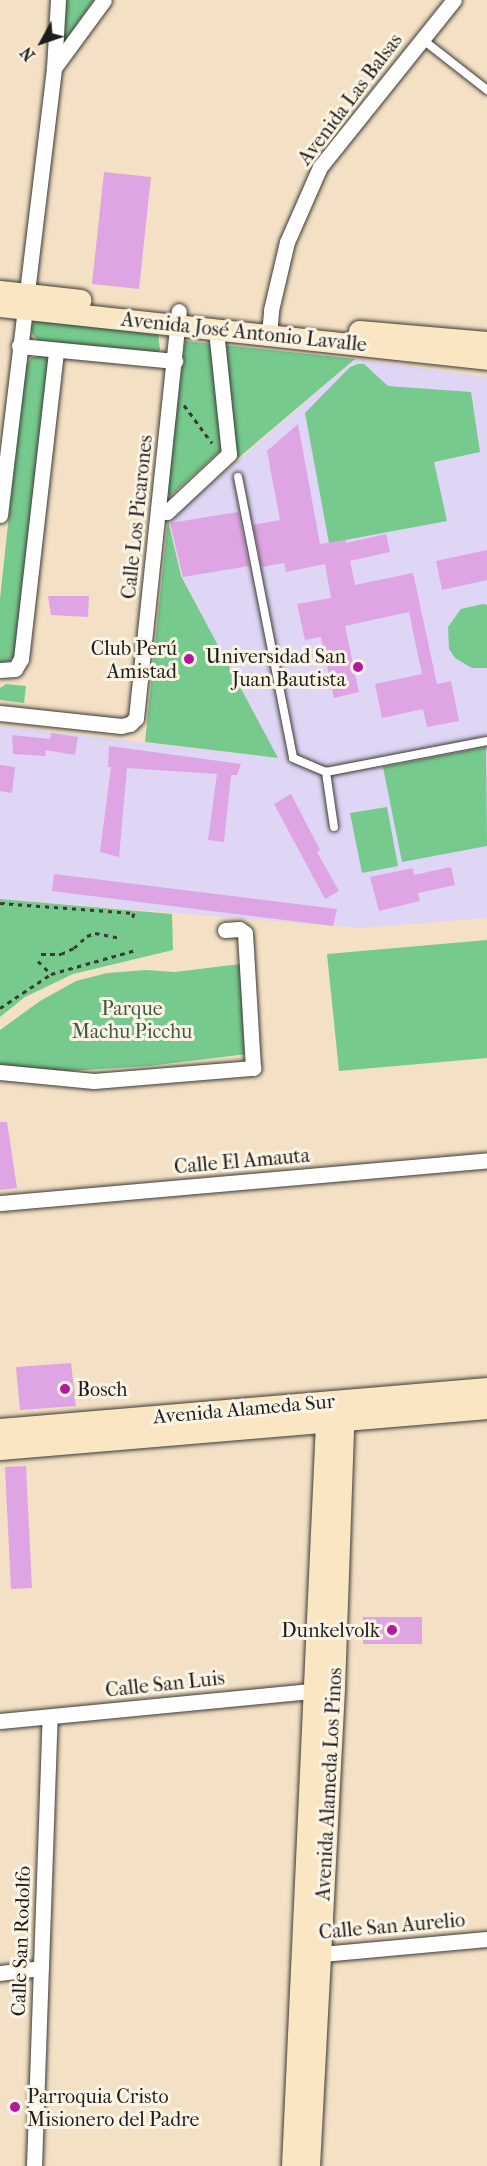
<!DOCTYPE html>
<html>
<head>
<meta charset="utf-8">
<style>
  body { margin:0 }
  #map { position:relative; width:487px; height:2166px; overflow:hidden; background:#f4e1c5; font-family:"IM FELL French Canon",serif }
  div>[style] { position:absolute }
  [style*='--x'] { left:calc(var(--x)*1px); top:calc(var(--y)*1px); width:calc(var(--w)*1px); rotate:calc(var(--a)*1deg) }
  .built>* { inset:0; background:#dfd5f5 }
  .green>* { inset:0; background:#76ca8d }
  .building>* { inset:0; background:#dfa4e3 }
  .path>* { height:3px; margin-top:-1.5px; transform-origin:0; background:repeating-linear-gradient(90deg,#3c3a35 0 4.5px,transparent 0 9px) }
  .roads { filter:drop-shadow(0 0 2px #3c3a35) drop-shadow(0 0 2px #3c3a35) }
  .lane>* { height:8px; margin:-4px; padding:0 4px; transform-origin:4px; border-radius:4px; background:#fff }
  .street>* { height:15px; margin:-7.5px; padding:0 7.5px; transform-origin:7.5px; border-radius:7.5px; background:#fff }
  .secondary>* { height:21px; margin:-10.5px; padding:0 10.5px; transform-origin:10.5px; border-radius:10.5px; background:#fbe6c4 }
  .dots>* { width:16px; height:16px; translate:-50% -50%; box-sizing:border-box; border:3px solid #fcf5e5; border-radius:50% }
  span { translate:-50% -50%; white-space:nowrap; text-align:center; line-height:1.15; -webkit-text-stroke:6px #fcf5e5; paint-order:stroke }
  .street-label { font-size:20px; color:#1c1c1c }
  .poi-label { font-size:20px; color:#1c1c1c }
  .right { translate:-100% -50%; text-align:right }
  .left { translate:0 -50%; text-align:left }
  .park-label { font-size:20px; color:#3c5944 }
  .north { position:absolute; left:12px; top:12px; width:60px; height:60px; -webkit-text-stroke:4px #fcf5e5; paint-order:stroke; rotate:230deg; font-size:16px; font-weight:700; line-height:24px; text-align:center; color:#1c1c1c }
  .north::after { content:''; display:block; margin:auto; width:21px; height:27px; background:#1c1c1c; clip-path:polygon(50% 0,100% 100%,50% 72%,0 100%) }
</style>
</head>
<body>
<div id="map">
  <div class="built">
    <div style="clip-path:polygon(355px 359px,487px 377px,487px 918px,361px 928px,0 899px,0 726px,278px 758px,181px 576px,169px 520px)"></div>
  </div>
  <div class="green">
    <div style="clip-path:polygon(65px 0,94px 0,59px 49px)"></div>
    <div style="clip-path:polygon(38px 318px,158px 333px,160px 350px,157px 353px,37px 340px,31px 332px,31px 326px)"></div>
    <div style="clip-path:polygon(185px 341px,355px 359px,237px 459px,233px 439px,170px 496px,167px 492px)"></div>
    <div style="clip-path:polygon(42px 355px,50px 362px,16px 655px,4px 664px,0 663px,0 599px,25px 365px,31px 358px)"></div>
    <div style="clip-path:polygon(358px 364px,364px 364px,388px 386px,471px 392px,480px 452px,434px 462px,447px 521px,329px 543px,305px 413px,350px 367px)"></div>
    <div style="clip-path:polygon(168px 520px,181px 576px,278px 758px,145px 742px)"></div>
    <div style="clip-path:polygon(483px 604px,487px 605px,487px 668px,472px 668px,455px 658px,449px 649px,448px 627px,461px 609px)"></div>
    <div style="clip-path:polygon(6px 684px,26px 686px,24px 703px,0 700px,0 688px)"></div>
    <div style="clip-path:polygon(486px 747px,487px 846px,402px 862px,383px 767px)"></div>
    <div style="clip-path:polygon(387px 807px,398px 866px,362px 873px,350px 813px)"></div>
    <div style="clip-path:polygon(0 899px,172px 914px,173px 950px,73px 974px,25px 997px,0 1017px)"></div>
    <div style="clip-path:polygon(487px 940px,487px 1058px,339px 1071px,327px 954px)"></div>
    <div style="clip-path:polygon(240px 964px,247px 1054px,149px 1066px,53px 1072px,0 1068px,0 1030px,40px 1001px,76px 981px,107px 973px,146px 970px,175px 972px)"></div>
  </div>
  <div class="building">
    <div style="clip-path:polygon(104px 172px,151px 177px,139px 289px,92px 284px)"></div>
    <div style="clip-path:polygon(298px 424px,320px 544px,346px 540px,346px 543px,386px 534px,390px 552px,350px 561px,355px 585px,413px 573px,437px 684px,451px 681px,459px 721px,427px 727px,423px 709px,382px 718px,375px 684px,422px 674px,409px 612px,345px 626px,359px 692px,334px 698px,321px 637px,305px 640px,297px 604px,331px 598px,325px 564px,286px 572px,284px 563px,262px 567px,253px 525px,280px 520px,267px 451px)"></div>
    <div style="clip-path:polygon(238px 512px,249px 566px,183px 577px,170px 523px)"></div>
    <div style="clip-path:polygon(487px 550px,487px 580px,442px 590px,436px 561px)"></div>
    <div style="clip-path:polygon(48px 596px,89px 596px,88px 617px,51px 615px)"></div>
    <div style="clip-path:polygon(51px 733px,78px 737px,75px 755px,45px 750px,46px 756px,13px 754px,12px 735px,50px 739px)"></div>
    <div style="clip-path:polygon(109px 746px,241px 764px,237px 775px,231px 775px,224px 842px,208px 840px,217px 774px,127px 768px,119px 857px,100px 852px,111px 767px,108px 767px)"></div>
    <div style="clip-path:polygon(0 765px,15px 767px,12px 793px,0 791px)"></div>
    <div style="clip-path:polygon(291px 794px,320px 850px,317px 852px,339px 891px,325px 899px,274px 804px)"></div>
    <div style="clip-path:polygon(451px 867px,455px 885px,418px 893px,420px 901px,379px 911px,370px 877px,413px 868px,414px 875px)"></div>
    <div style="clip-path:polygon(54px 874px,337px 909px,333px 926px,52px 891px)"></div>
    <div style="clip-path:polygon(0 1122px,7px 1122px,17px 1188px,0 1190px)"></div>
    <div style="clip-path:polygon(71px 1363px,76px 1406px,20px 1410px,16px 1367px)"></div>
    <div style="clip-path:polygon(26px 1466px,32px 1588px,11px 1589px,5px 1467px)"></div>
    <div style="clip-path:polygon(363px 1617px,422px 1617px,422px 1644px,363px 1644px)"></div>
  </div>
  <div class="path">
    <div style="--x:184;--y:405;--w:47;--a:53.6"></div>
    <div style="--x:0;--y:903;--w:134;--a:4.3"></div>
    <div style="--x:134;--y:913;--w:6;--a:108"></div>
    <div style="--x:41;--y:954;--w:20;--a:0"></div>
    <div style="--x:61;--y:954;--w:14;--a:-25"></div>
    <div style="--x:74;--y:948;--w:18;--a:-43"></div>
    <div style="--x:87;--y:936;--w:9;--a:-21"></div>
    <div style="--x:95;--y:933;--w:25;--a:11"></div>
    <div style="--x:38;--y:961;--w:18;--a:45"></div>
    <div style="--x:0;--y:1008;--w:61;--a:-33.7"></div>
    <div style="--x:51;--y:974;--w:88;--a:-15.8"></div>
  </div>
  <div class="roads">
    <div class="lane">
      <div style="--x:422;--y:39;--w:83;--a:38.1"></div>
      <div style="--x:238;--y:477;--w:286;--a:78.9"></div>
      <div style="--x:293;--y:758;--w:36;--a:23"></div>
      <div style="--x:334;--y:827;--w:56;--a:-98.3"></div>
      <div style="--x:326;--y:772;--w:164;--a:-10.9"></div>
    </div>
    <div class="street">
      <div style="--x:54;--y:68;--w:84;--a:-53.7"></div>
      <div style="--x:269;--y:335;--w:25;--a:-85"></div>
      <div style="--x:271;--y:310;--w:70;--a:-76.8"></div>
      <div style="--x:287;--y:242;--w:82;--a:-66.3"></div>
      <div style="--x:320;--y:167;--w:214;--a:-51.3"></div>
      <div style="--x:19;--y:346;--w:157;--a:5.5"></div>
      <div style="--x:159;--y:510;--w:8;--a:14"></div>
      <div style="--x:167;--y:512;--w:85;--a:-43.1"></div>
      <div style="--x:229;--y:454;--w:125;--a:-96"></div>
      <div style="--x:0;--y:515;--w:450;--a:-83.1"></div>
      <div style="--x:54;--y:68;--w:68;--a:-86.6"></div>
      <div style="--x:0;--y:670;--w:15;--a:-4"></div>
      <div style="--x:15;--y:669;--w:12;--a:-59"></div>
      <div style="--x:21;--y:659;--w:310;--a:-83.5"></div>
      <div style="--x:0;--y:713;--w:122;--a:6.1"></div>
      <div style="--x:121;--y:726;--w:9;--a:-13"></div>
      <div style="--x:130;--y:724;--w:8;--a:-45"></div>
      <div style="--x:136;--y:718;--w:409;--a:-84"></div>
      <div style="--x:0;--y:1072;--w:94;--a:5.5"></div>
      <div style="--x:94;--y:1081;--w:160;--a:-4.7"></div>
      <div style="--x:253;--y:1068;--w:135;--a:-93.4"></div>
      <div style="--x:245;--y:933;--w:7;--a:-146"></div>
      <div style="--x:239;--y:929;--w:14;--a:176"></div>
      <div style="--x:0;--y:1203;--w:489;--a:-5"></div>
      <div style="--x:0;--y:1721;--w:323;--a:-5.5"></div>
      <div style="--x:310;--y:1955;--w:178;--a:-5.2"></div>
      <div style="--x:0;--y:1973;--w:41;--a:-7"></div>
      <div style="--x:34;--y:2166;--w:448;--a:-88"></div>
    </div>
    <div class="secondary">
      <div style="--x:0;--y:291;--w:81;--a:6.3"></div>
      <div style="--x:0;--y:306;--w:490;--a:6.2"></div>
      <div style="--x:359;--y:331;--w:128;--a:4.9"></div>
      <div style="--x:0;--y:1429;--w:489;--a:-4.8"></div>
      <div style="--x:0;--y:1449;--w:489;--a:-4.8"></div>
      <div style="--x:292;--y:2166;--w:765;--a:-87.38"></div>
      <div style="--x:309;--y:2166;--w:479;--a:-87"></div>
      <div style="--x:334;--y:1688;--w:287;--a:-88"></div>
    </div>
  </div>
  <div class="dots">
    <div style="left:189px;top:659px;background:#b5179e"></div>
    <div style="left:358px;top:667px;background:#b5179e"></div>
    <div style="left:65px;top:1389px;background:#b5179e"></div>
    <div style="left:392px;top:1630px;background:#b5179e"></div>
    <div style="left:15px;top:2107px;background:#b5179e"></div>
  </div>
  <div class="street-label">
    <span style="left:350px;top:99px;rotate:-53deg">Avenida Las Balsas</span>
    <span style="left:244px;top:332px;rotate:6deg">Avenida José Antonio Lavalle</span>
    <span style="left:137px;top:517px;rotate:-84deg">Calle Los Picarones</span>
    <span style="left:242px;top:1161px;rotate:-5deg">Calle El Amauta</span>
    <span style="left:244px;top:1409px;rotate:-5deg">Avenida Alameda Sur</span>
    <span style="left:165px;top:1684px;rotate:-6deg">Calle San Luis</span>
    <span style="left:329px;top:1784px;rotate:-87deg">Avenida Alameda Los Pinos</span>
    <span style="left:392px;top:1926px;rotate:-5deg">Calle San Aurelio</span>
    <span style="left:21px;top:1941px;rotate:-88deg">Calle San Rodolfo</span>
  </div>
  <div class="poi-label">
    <span class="right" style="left:177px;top:660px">Club Perú<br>Amistad</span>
    <span class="right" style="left:346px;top:668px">Universidad San<br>Juan Bautista</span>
    <span class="left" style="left:77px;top:1389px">Bosch</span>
    <span class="right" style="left:380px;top:1630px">Dunkelvolk</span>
    <span class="left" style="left:27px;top:2108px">Parroquia Cristo<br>Misionero del Padre</span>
  </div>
  <div class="park-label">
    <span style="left:132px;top:1020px">Parque<br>Machu Picchu</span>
  </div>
  <div class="north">N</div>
</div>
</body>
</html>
